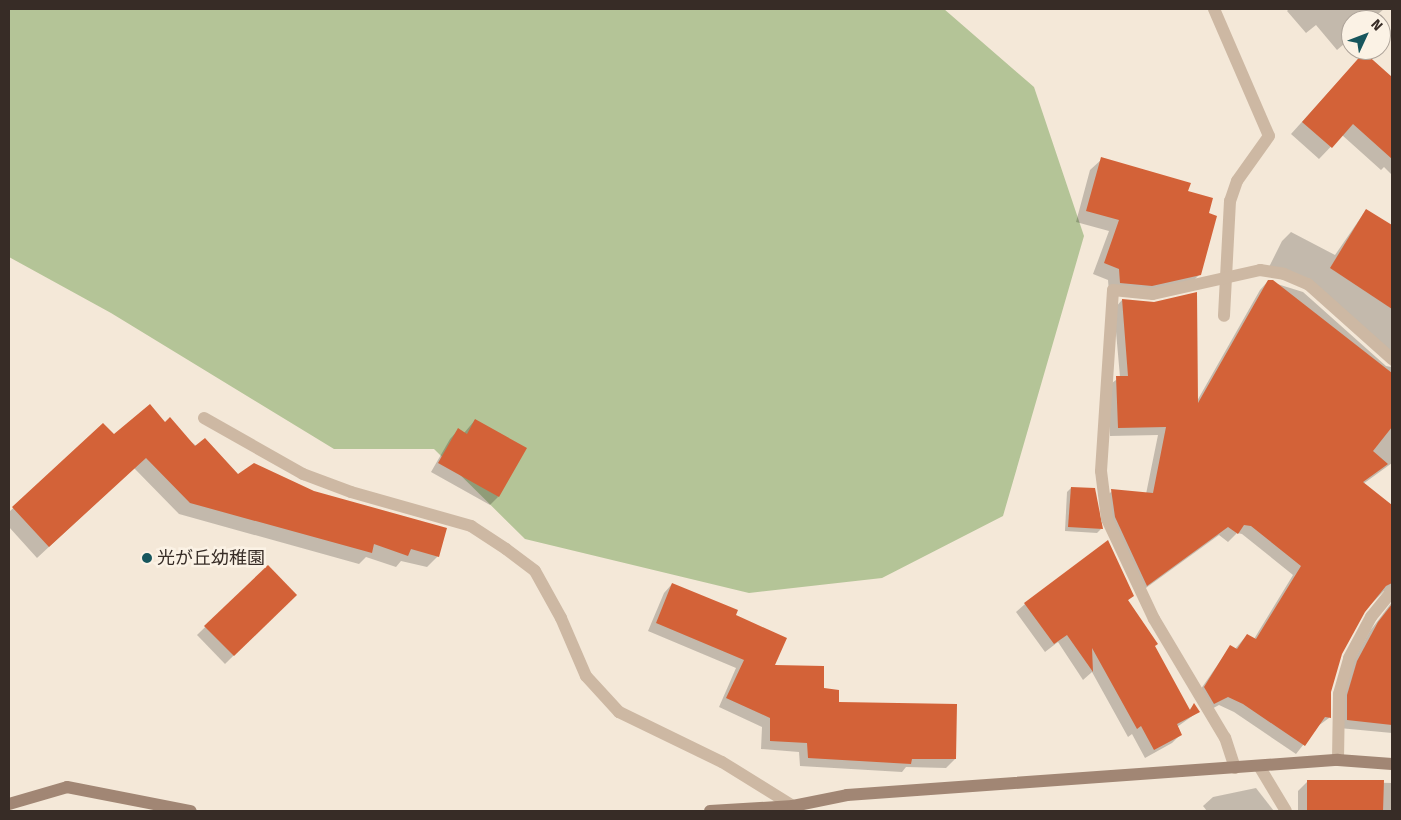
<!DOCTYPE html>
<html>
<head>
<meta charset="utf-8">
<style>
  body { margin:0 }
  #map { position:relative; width:1401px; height:820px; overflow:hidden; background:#f4e8d8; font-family:"Fira Sans","Noto Sans JP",sans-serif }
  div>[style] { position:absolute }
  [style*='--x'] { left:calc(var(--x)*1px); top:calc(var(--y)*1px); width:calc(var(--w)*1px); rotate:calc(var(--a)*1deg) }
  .green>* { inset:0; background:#b4c497 }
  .shadow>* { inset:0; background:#0003 }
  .building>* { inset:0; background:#d36238 }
  .lane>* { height:12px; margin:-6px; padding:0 6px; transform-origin:6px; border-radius:6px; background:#cdb8a3 }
  .street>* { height:12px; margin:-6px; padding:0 6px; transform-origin:6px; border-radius:6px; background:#cdb8a3 }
  .secondary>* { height:12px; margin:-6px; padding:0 6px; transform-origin:6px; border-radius:6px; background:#a18674 }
  .dots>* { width:14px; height:14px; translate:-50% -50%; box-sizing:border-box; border:2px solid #fbf2e5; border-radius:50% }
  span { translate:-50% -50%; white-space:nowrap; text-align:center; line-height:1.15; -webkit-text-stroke:5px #fbf2e5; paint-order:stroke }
  .poi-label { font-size:18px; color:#372c26 }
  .left { translate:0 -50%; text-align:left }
  .frame { position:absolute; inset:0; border:10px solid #372c26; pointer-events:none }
  .north { position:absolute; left:1341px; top:10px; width:50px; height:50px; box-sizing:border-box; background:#fbf2e5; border:1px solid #ada399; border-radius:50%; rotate:47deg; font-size:14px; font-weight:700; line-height:20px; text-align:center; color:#372c26 }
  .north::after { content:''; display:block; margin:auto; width:18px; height:22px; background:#17565d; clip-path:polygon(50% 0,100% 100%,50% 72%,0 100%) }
</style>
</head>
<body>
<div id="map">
  <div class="green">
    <div style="clip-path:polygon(9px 9px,944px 9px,1034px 87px,1084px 236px,1003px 516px,882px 578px,749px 593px,525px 539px,434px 449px,334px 449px,111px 313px,9px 257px)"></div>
  </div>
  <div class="shadow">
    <div style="clip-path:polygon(1289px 9px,1384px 9px,1371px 20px,1351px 20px,1351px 38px,1337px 50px,1316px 25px,1306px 33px,1287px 11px)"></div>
    <div style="clip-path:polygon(1364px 53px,1392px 79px,1392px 175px,1384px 167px,1381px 170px,1342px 135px,1319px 159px,1291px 134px)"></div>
    <div style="clip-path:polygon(1102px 159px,1187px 192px,1207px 214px,1200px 274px,1188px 286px,1109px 293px,1108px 280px,1093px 274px,1109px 231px,1076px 222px,1090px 170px)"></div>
    <div style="clip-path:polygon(1366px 210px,1392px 226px,1392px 463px,1363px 484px,1392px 507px,1392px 733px,1339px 728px,1348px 671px,1370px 631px,1392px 602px,1391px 596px,1384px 591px,1363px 612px,1340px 655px,1330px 692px,1329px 718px,1318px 726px,1296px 754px,1234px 712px,1219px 705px,1206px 712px,1196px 696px,1230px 647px,1235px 649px,1247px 635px,1254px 639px,1293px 575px,1242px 534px,1237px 533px,1228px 542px,1219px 535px,1139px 593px,1104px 499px,1112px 491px,1146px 494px,1158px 435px,1110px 436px,1108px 386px,1120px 377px,1114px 309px,1122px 300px,1155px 303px,1197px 401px,1260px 290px,1268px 281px,1303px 292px,1386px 366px,1391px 367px,1389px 361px,1305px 286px,1269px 267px,1282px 241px,1291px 232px,1335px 255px)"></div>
    <div style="clip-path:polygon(475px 420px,498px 497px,490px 505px,431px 472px,450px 439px,458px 430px,464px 433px)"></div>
    <div style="clip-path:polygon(165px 423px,238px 476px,438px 556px,427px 567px,401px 561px,396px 567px,366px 557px,359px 564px,179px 514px,134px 468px,37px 558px,9px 527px,9px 512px,103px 425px,114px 436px)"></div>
    <div style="clip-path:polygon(1071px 488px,1101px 529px,1097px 533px,1065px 531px,1067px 492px)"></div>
    <div style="clip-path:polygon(268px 566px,295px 595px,225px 664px,197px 635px)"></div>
    <div style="clip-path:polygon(672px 584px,735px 616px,773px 667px,822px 689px,837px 703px,955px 759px,946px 768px,906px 767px,902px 772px,800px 766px,799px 752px,761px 749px,762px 727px,719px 707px,736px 668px,648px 631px,664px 593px)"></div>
    <div style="clip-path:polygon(1133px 596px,1127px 601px,1189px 710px,1194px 705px,1198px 712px,1177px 727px,1181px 734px,1172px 743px,1145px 758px,1132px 734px,1128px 737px,1092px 672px,1083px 680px,1058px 642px,1045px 652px,1016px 612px,1025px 604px)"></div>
    <div style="clip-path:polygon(1308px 781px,1392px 783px,1392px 811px,1298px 811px,1298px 791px)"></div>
    <div style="clip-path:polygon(1256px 788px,1274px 811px,1207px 811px,1203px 806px,1213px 797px)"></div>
  </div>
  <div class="building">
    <div style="clip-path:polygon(1364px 52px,1392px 77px,1392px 159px,1353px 124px,1332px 148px,1302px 122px)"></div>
    <div style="clip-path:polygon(1101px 157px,1191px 183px,1188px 191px,1213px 198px,1209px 213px,1217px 216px,1201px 275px,1152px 286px,1120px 283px,1119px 269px,1104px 263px,1119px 220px,1086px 211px)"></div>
    <div style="clip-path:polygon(1366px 209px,1392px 225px,1392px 309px,1330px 268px)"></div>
    <div style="clip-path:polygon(1268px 280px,1273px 280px,1392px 373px,1392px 427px,1373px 451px,1388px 464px,1363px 482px,1392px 505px,1392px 583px,1386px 586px,1365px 612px,1342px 654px,1331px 692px,1331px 718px,1325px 717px,1305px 746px,1243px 704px,1228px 697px,1214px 704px,1204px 687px,1230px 645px,1237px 649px,1247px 634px,1256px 639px,1301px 566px,1251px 526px,1244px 525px,1238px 534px,1228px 527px,1147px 586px,1115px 517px,1111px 489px,1153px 493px,1166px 427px,1118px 428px,1116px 376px,1128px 376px,1122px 299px,1154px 302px,1197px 292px,1198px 403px)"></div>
    <div style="clip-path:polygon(150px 404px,165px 422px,170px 417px,195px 446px,205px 438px,238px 474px,254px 463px,314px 491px,447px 528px,439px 557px,411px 549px,408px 556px,374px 544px,372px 553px,190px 503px,146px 458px,49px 547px,12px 507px,103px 423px,114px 434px)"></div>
    <div style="clip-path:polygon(475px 419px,527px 448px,499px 497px,438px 463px,458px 428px,467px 434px)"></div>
    <div style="clip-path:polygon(1071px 487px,1095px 488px,1103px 529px,1068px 527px)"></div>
    <div style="clip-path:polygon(1108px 540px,1134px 596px,1128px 600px,1158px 644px,1155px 646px,1190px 710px,1194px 703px,1200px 712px,1177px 724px,1182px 735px,1154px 750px,1141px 726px,1137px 729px,1092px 648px,1093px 672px,1067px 635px,1054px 644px,1024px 603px)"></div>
    <div style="clip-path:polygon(268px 565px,297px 595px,234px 656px,204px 626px)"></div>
    <div style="clip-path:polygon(672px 583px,738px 610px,736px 615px,787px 638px,775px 665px,824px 666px,824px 688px,839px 690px,839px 702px,957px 704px,956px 759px,912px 759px,911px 764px,808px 758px,807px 743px,770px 741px,770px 718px,726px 698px,744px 660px,656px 623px)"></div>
    <div style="clip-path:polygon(1392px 604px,1392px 725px,1347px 720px,1347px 695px,1357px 661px,1378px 622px)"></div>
    <div style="clip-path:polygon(1307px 780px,1384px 780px,1383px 811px,1307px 811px)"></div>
  </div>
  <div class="lane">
    <div style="--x:1259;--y:766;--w:52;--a:59"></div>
  </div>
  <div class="street">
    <div style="--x:1214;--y:9;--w:138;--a:66.6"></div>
    <div style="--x:1269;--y:136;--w:55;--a:125.4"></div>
    <div style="--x:1237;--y:181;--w:21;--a:109"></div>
    <div style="--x:1230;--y:201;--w:115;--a:93"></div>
    <div style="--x:204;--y:418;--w:114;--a:29.5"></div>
    <div style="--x:303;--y:474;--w:51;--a:20.6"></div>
    <div style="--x:351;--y:492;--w:125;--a:15.8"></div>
    <div style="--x:471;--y:526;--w:42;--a:33.3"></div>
    <div style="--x:506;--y:549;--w:36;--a:37"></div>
    <div style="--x:535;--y:571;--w:54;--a:61"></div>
    <div style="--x:561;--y:618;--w:63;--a:66.7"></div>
    <div style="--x:586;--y:676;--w:49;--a:47.5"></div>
    <div style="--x:619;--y:712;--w:114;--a:25.9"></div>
    <div style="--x:722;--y:762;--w:84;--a:31.8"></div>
    <div style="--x:793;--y:806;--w:6;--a:135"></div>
    <div style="--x:1338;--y:760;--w:66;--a:-89.1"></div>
    <div style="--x:1339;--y:694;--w:37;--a:-74"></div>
    <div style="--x:1349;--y:658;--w:47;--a:-61.8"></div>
    <div style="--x:1371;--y:617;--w:33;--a:-51"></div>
    <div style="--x:1235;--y:768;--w:32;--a:-108"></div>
    <div style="--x:1225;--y:738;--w:139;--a:-120.8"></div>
    <div style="--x:1154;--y:619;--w:110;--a:-115.2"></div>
    <div style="--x:1107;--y:519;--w:48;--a:-97.1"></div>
    <div style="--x:1101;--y:471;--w:181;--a:-86.2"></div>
    <div style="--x:1113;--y:290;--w:40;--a:5.7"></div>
    <div style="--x:1153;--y:294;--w:110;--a:-12.6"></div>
    <div style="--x:1260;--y:270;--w:24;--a:9"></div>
    <div style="--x:1284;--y:274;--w:26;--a:23"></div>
    <div style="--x:1308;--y:284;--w:113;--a:41.8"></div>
  </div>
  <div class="secondary">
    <div style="--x:9;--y:804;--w:60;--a:-16.3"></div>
    <div style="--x:67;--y:787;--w:126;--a:11"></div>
    <div style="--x:710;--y:811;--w:83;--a:-3.4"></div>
    <div style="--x:793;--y:806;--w:55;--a:-11.5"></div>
    <div style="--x:847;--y:795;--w:492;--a:-4.1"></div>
    <div style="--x:1338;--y:760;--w:54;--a:4.2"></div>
  </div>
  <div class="dots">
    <div style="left:147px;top:558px;background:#17565d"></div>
  </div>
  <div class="poi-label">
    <span class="left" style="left:157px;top:558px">光が丘幼稚園</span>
  </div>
  <div class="frame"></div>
  <div class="north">N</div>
</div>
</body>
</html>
